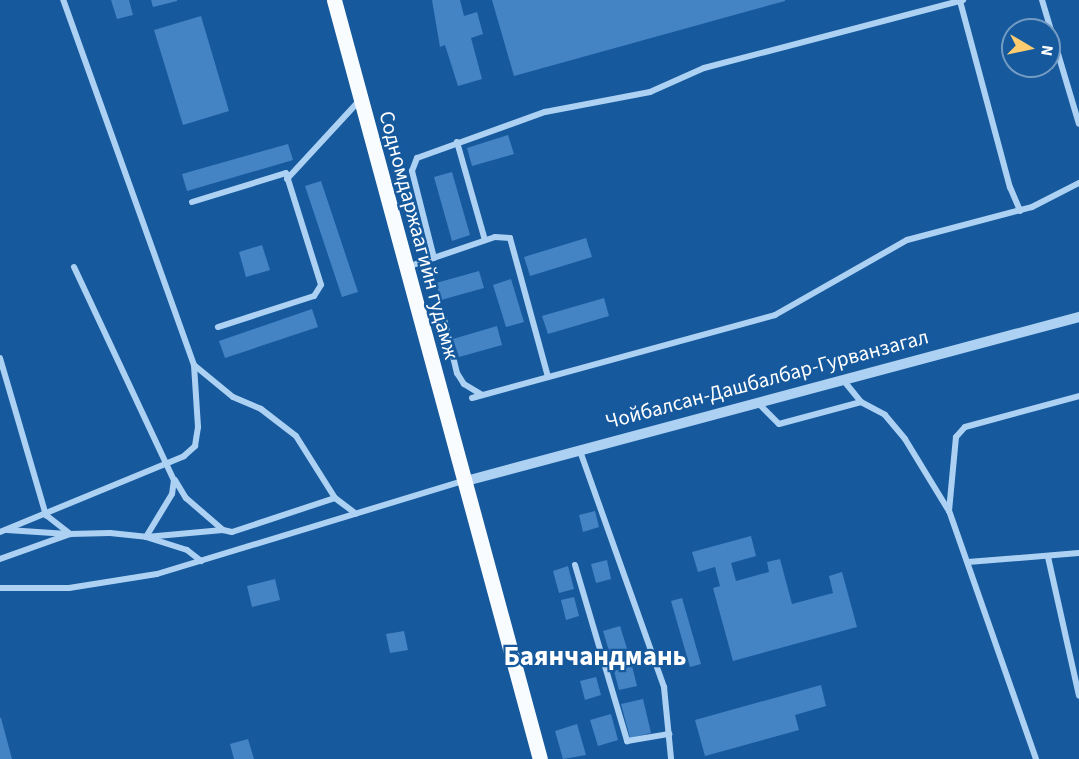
<!DOCTYPE html>
<html>
<head>
<meta charset="utf-8">
<style>
  body { margin:0 }
  #map { position:relative; width:1079px; height:759px; overflow:hidden; background:#16599d; font-family:"Source Sans 3",sans-serif }
  div>[style] { position:absolute }
  [style*='--x'] { left:calc(var(--x)*1px); top:calc(var(--y)*1px); width:calc(var(--w)*1px); rotate:calc(var(--a)*1deg) }
  .building>* { inset:0; background:#4484c5 }
  .minor>* { height:6px; margin:-3px; padding:0 3px; transform-origin:3px; border-radius:3px; background:#add1f3 }
  .tertiary>* { height:10px; margin:-5px; padding:0 5px; transform-origin:5px; border-radius:5px; background:#add1f3 }
  .primary>* { height:15px; margin:-7.5px; padding:0 7.5px; transform-origin:7.5px; border-radius:7.5px; background:#f9fcff }
  span { translate:-50% -50%; white-space:nowrap; text-align:center; line-height:1.15; -webkit-text-stroke:4.5px #16599d; paint-order:stroke }
  .street-label { font-size:21px; color:#fff }
  .district-label { font-size:27px; color:#fff; font-weight:700 }
  .north { position:absolute; left:1001px; top:18px; width:60px; height:60px; box-sizing:border-box; background:#16599d; border:2px solid #739bc4; border-radius:50%; rotate:99deg; font-size:16px; font-weight:700; line-height:24px; text-align:center; color:#fff }
  .north::after { content:''; display:block; margin:auto; width:21px; height:27px; background:#ffcd6f; clip-path:polygon(50% 0,100% 100%,50% 72%,0 100%) }
</style>
</head>
<body>
<div id="map">
  <div class="building">
    <div style="clip-path:polygon(111px 0,129px 0,133px 15px,117px 19px)"></div>
    <div style="clip-path:polygon(151px 0,177px 0,177px 1px,153px 7px)"></div>
    <div style="clip-path:polygon(432px 0,460px 0,464px 16px,477px 12px,483px 34px,471px 38px,482px 79px,458px 86px,445px 45px,440px 47px)"></div>
    <div style="clip-path:polygon(492px 0,785px 0,785px 1px,514px 76px)"></div>
    <div style="clip-path:polygon(201px 16px,229px 111px,183px 125px,154px 30px)"></div>
    <div style="clip-path:polygon(508px 135px,514px 154px,472px 166px,467px 148px)"></div>
    <div style="clip-path:polygon(288px 144px,293px 160px,187px 191px,182px 174px)"></div>
    <div style="clip-path:polygon(452px 172px,470px 235px,452px 241px,434px 177px)"></div>
    <div style="clip-path:polygon(321px 181px,358px 292px,342px 297px,305px 186px)"></div>
    <div style="clip-path:polygon(586px 238px,592px 257px,530px 276px,524px 257px)"></div>
    <div style="clip-path:polygon(262px 245px,270px 270px,246px 277px,239px 252px)"></div>
    <div style="clip-path:polygon(479px 271px,484px 288px,441px 300px,436px 283px)"></div>
    <div style="clip-path:polygon(511px 279px,524px 322px,506px 327px,493px 285px)"></div>
    <div style="clip-path:polygon(604px 298px,609px 316px,548px 334px,542px 316px)"></div>
    <div style="clip-path:polygon(312px 309px,318px 327px,225px 358px,219px 341px)"></div>
    <div style="clip-path:polygon(497px 326px,502px 345px,459px 357px,453px 339px)"></div>
    <div style="clip-path:polygon(595px 511px,599px 527px,583px 532px,579px 515px)"></div>
    <div style="clip-path:polygon(751px 536px,756px 556px,731px 563px,736px 581px,769px 572px,767px 562px,780px 559px,792px 604px,833px 593px,829px 576px,842px 572px,857px 627px,733px 661px,713px 588px,720px 586px,715px 567px,698px 572px,692px 552px)"></div>
    <div style="clip-path:polygon(607px 560px,611px 579px,596px 583px,591px 564px)"></div>
    <div style="clip-path:polygon(568px 566px,574px 589px,559px 593px,553px 571px)"></div>
    <div style="clip-path:polygon(275px 579px,280px 600px,252px 607px,247px 586px)"></div>
    <div style="clip-path:polygon(574px 597px,579px 616px,566px 620px,561px 600px)"></div>
    <div style="clip-path:polygon(682px 598px,701px 664px,690px 667px,671px 601px)"></div>
    <div style="clip-path:polygon(620px 626px,629px 655px,612px 661px,603px 631px)"></div>
    <div style="clip-path:polygon(404px 631px,408px 650px,390px 653px,386px 634px)"></div>
    <div style="clip-path:polygon(632px 666px,637px 686px,619px 690px,614px 671px)"></div>
    <div style="clip-path:polygon(596px 677px,601px 695px,585px 700px,580px 681px)"></div>
    <div style="clip-path:polygon(821px 685px,826px 706px,795px 715px,799px 730px,705px 756px,695px 720px)"></div>
    <div style="clip-path:polygon(643px 699px,651px 733px,630px 738px,621px 704px)"></div>
    <div style="clip-path:polygon(611px 714px,618px 740px,598px 746px,590px 720px)"></div>
    <div style="clip-path:polygon(0 718px,1px 718px,12px 759px,0 759px)"></div>
    <div style="clip-path:polygon(577px 724px,586px 755px,563px 759px,555px 731px)"></div>
    <div style="clip-path:polygon(248px 739px,254px 759px,234px 759px,230px 744px)"></div>
  </div>
  <div class="minor">
    <div style="--x:1042;--y:0;--w:129;--a:73.4"></div>
    <div style="--x:960;--y:1;--w:193;--a:75"></div>
    <div style="--x:1010;--y:187;--w:26;--a:67"></div>
    <div style="--x:457;--y:142;--w:102;--a:74.1"></div>
    <div style="--x:287;--y:179;--w:108;--a:-47.3"></div>
    <div style="--x:192;--y:202;--w:98;--a:-17.1"></div>
    <div style="--x:286;--y:173;--w:117;--a:72.6"></div>
    <div style="--x:321;--y:285;--w:13;--a:122"></div>
    <div style="--x:314;--y:296;--w:101;--a:162.1"></div>
    <div style="--x:434;--y:258;--w:90;--a:-104.2"></div>
    <div style="--x:412;--y:171;--w:14;--a:-69"></div>
    <div style="--x:417;--y:158;--w:136;--a:-19.8"></div>
    <div style="--x:545;--y:112;--w:107;--a:-10.8"></div>
    <div style="--x:650;--y:92;--w:59;--a:-24"></div>
    <div style="--x:704;--y:68;--w:268;--a:-14.7"></div>
    <div style="--x:74;--y:267;--w:235;--a:64.9"></div>
    <div style="--x:174;--y:480;--w:14;--a:98"></div>
    <div style="--x:172;--y:494;--w:50;--a:121.2"></div>
    <div style="--x:146;--y:537;--w:77;--a:-5.2"></div>
    <div style="--x:407;--y:267;--w:93;--a:-18.8"></div>
    <div style="--x:495;--y:237;--w:15;--a:4"></div>
    <div style="--x:510;--y:238;--w:144;--a:74.7"></div>
    <div style="--x:444;--y:319;--w:56;--a:76.5"></div>
    <div style="--x:457;--y:373;--w:13;--a:58"></div>
    <div style="--x:464;--y:384;--w:21;--a:31"></div>
    <div style="--x:0;--y:358;--w:164;--a:73.7"></div>
    <div style="--x:46;--y:515;--w:31;--a:38"></div>
    <div style="--x:194;--y:365;--w:50;--a:39.4"></div>
    <div style="--x:233;--y:397;--w:30;--a:23"></div>
    <div style="--x:261;--y:409;--w:44;--a:37.6"></div>
    <div style="--x:296;--y:436;--w:73;--a:57.8"></div>
    <div style="--x:335;--y:498;--w:26;--a:37"></div>
    <div style="--x:844;--y:381;--w:27;--a:51"></div>
    <div style="--x:861;--y:402;--w:27;--a:28"></div>
    <div style="--x:885;--y:415;--w:31;--a:50"></div>
    <div style="--x:905;--y:439;--w:84;--a:58.6"></div>
    <div style="--x:472;--y:398;--w:314;--a:-15.3"></div>
    <div style="--x:775;--y:315;--w:152;--a:-29.6"></div>
    <div style="--x:907;--y:240;--w:129;--a:-14.8"></div>
    <div style="--x:1032;--y:207;--w:53;--a:-27.1"></div>
    <div style="--x:759;--y:404;--w:28;--a:45"></div>
    <div style="--x:779;--y:424;--w:85;--a:-15"></div>
    <div style="--x:580;--y:451;--w:251;--a:70.4"></div>
    <div style="--x:664;--y:687;--w:72;--a:84.4"></div>
    <div style="--x:175;--y:480;--w:21;--a:59"></div>
    <div style="--x:186;--y:498;--w:49;--a:40.9"></div>
    <div style="--x:223;--y:530;--w:9;--a:13"></div>
    <div style="--x:232;--y:532;--w:108;--a:-18.3"></div>
    <div style="--x:7;--y:530;--w:61;--a:3.8"></div>
    <div style="--x:0;--y:532;--w:199;--a:-22.4"></div>
    <div style="--x:184;--y:456;--w:15;--a:-42"></div>
    <div style="--x:195;--y:446;--w:19;--a:-81"></div>
    <div style="--x:198;--y:427;--w:62;--a:-93.7"></div>
    <div style="--x:194;--y:365;--w:388;--a:-109.7"></div>
    <div style="--x:1048;--y:557;--w:142;--a:77.4"></div>
    <div style="--x:0;--y:559;--w:74;--a:-19.7"></div>
    <div style="--x:70;--y:534;--w:40;--a:-1.4"></div>
    <div style="--x:110;--y:533;--w:36;--a:6"></div>
    <div style="--x:146;--y:537;--w:43;--a:17.6"></div>
    <div style="--x:187;--y:550;--w:18;--a:38"></div>
    <div style="--x:968;--y:562;--w:111;--a:-4.6"></div>
    <div style="--x:575;--y:565;--w:184;--a:73.5"></div>
    <div style="--x:627;--y:741;--w:43;--a:-9.5"></div>
    <div style="--x:0;--y:588;--w:69;--a:0"></div>
    <div style="--x:69;--y:588;--w:89;--a:-9"></div>
    <div style="--x:157;--y:574;--w:321;--a:-16.9"></div>
    <div style="--x:1036;--y:759;--w:263;--a:-109.3"></div>
    <div style="--x:949;--y:511;--w:74;--a:-84.6"></div>
    <div style="--x:956;--y:437;--w:13;--a:-48"></div>
    <div style="--x:965;--y:427;--w:118;--a:-15.2"></div>
  </div>
  <div class="tertiary">
    <div style="--x:466;--y:481;--w:635;--a:-14.98"></div>
  </div>
  <div class="primary">
    <div style="--x:334;--y:0;--w:786;--a:74.82"></div>
  </div>
  <div class="street-label">
    <span style="left:419px;top:235px;rotate:75deg">Содномдаржаагийн гудамж</span>
    <span style="left:767px;top:379px;rotate:-15deg">Чойбалсан-Дашбалбар-Гурванзагал</span>
  </div>
  <div class="district-label">
    <span style="left:595px;top:657px">Баянчандмань</span>
  </div>
  <div class="north">N</div>
</div>
</body>
</html>
